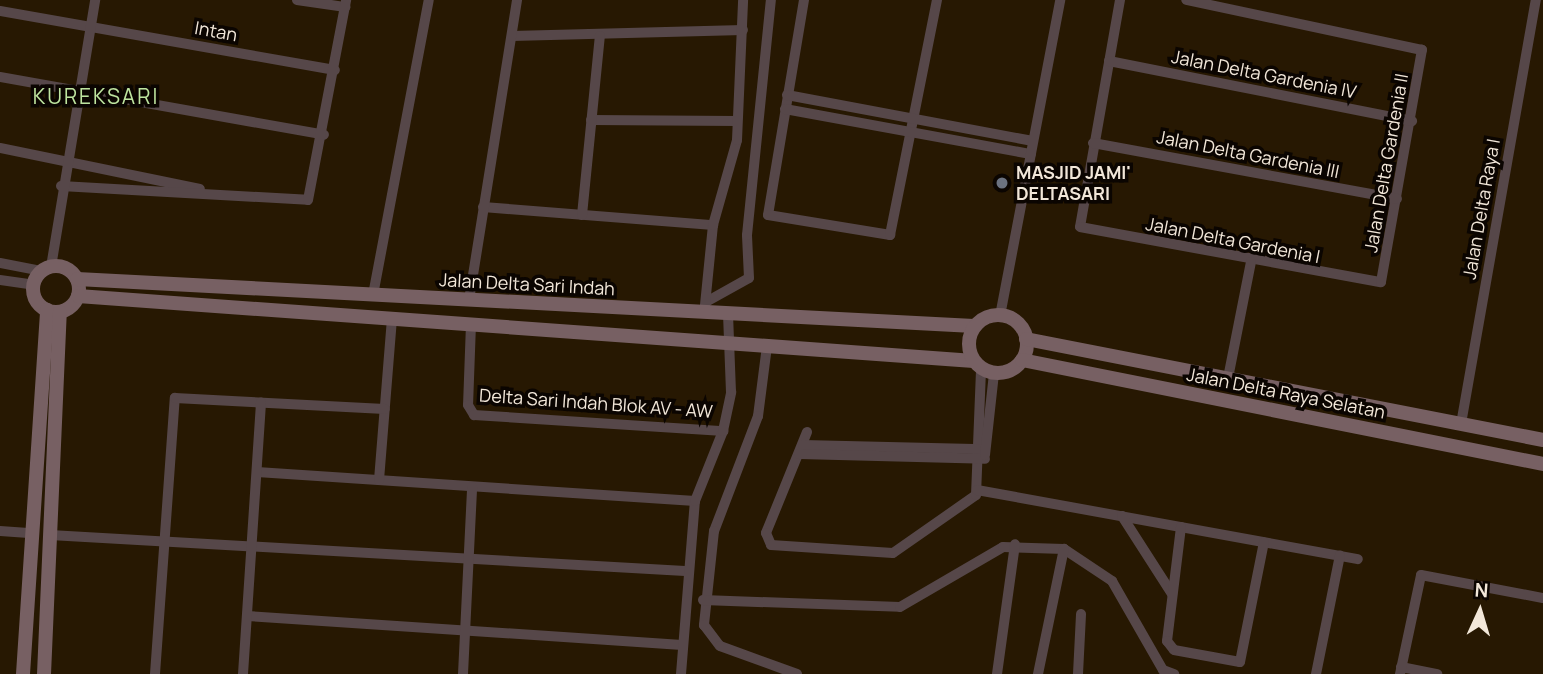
<!DOCTYPE html>
<html>
<head>
<meta charset="utf-8">
<style>
  body { margin:0 }
  #map { position:relative; width:1543px; height:674px; overflow:hidden; background:#271802; font-family:Manrope,sans-serif }
  div>[style] { position:absolute }
  [style*='--x'] { left:calc(var(--x)*1px); top:calc(var(--y)*1px); width:calc(var(--w)*1px); rotate:calc(var(--a)*1deg) }
  .street>* { height:10px; margin:-5px; padding:0 5px; transform-origin:5px; border-radius:5px; background:#564749 }
  .secondary>* { height:14px; margin:-7px; padding:0 7px; transform-origin:7px; border-radius:7px; background:#776063 }
  .secondary>.ring { margin:-7px; padding:0; box-sizing:content-box; background:none; border:14px solid #776063; border-radius:50% }
  .dots>* { width:19px; height:19px; translate:-50% -50%; box-sizing:border-box; border:4px solid #0b0501; border-radius:50% }
  span { translate:-50% -50%; white-space:nowrap; text-align:center; line-height:1.15; -webkit-text-stroke:7px #0b0501; paint-order:stroke }
  .street-label { font-size:18px; color:#f2e7d9 }
  .poi-label { font-size:18px; color:#f2e7d9; font-weight:700 }
  .left { translate:0 -50%; text-align:left }
  .quarter-label { font-size:21px; color:#bee49f; letter-spacing:2px }
  .north { position:absolute; left:1445px; top:576px; width:70px; height:70px; -webkit-text-stroke:5px #0b0501; paint-order:stroke; rotate:4deg; font-size:19px; font-weight:700; line-height:28px; text-align:center; color:#f2e7d9 }
  .north::after { content:''; display:block; margin:auto; width:24px; height:32px; background:#f2e7d9; clip-path:polygon(50% 0,100% 100%,50% 72%,0 100%) }
</style>
</head>
<body>
<div id="map">
  <div class="street">
    <div style="--x:297;--y:0;--w:49;--a:8.3"></div>
    <div style="--x:804;--y:0;--w:218;--a:99.5"></div>
    <div style="--x:768;--y:215;--w:124;--a:9.3"></div>
    <div style="--x:890;--y:235;--w:240;--a:-78.7"></div>
    <div style="--x:1120;--y:0;--w:230;--a:100"></div>
    <div style="--x:1080;--y:227;--w:306;--a:10.4"></div>
    <div style="--x:1381;--y:282;--w:236;--a:-80"></div>
    <div style="--x:1422;--y:50;--w:241;--a:-168"></div>
    <div style="--x:0;--y:11;--w:340;--a:10"></div>
    <div style="--x:512;--y:36;--w:231;--a:-1.5"></div>
    <div style="--x:1109;--y:61;--w:309;--a:11.2"></div>
    <div style="--x:0;--y:77;--w:329;--a:10.1"></div>
    <div style="--x:787;--y:95;--w:250;--a:10.6"></div>
    <div style="--x:785;--y:109;--w:250;--a:10.4"></div>
    <div style="--x:591;--y:120;--w:146;--a:0.4"></div>
    <div style="--x:1093;--y:143;--w:309;--a:10.4"></div>
    <div style="--x:0;--y:148;--w:204;--a:11.6"></div>
    <div style="--x:61;--y:186;--w:247;--a:3.2"></div>
    <div style="--x:308;--y:200;--w:204;--a:-79.2"></div>
    <div style="--x:483;--y:207;--w:231;--a:4.5"></div>
    <div style="--x:582;--y:215;--w:180;--a:-84.3"></div>
    <div style="--x:0;--y:263;--w:43;--a:10.8"></div>
    <div style="--x:51;--y:267;--w:271;--a:-80.6"></div>
    <div style="--x:0;--y:280;--w:34;--a:8"></div>
    <div style="--x:373;--y:295;--w:300;--a:-79.3"></div>
    <div style="--x:469;--y:300;--w:304;--a:-80.9"></div>
    <div style="--x:706;--y:302;--w:49;--a:-29.2"></div>
    <div style="--x:749;--y:278;--w:43;--a:-92.7"></div>
    <div style="--x:747;--y:235;--w:236;--a:-84.2"></div>
    <div style="--x:705;--y:305;--w:80;--a:-84.3"></div>
    <div style="--x:713;--y:225;--w:88;--a:-74.2"></div>
    <div style="--x:737;--y:140;--w:140;--a:-87.5"></div>
    <div style="--x:1000;--y:316;--w:322;--a:-79.2"></div>
    <div style="--x:471;--y:324;--w:81;--a:92.1"></div>
    <div style="--x:468;--y:405;--w:12;--a:59"></div>
    <div style="--x:474;--y:415;--w:250;--a:3.7"></div>
    <div style="--x:767;--y:346;--w:71;--a:97.3"></div>
    <div style="--x:758;--y:416;--w:123;--a:110.9"></div>
    <div style="--x:714;--y:531;--w:95;--a:96.1"></div>
    <div style="--x:704;--y:625;--w:26;--a:53"></div>
    <div style="--x:720;--y:646;--w:82;--a:20"></div>
    <div style="--x:1228;--y:378;--w:118;--a:-78.8"></div>
    <div style="--x:1461;--y:424;--w:431;--a:-80"></div>
    <div style="--x:807;--y:432;--w:109;--a:112.1"></div>
    <div style="--x:766;--y:533;--w:13;--a:67"></div>
    <div style="--x:771;--y:545;--w:122;--a:3.8"></div>
    <div style="--x:893;--y:553;--w:101;--a:-34.9"></div>
    <div style="--x:976;--y:495;--w:127;--a:-87.7"></div>
    <div style="--x:803;--y:445;--w:182;--a:1.3"></div>
    <div style="--x:799;--y:454;--w:186;--a:1.5"></div>
    <div style="--x:985;--y:455;--w:82;--a:-83.7"></div>
    <div style="--x:257;--y:472;--w:439;--a:3.8"></div>
    <div style="--x:379;--y:480;--w:163;--a:-85.4"></div>
    <div style="--x:977;--y:490;--w:387;--a:10.3"></div>
    <div style="--x:1122;--y:516;--w:93;--a:57.3"></div>
    <div style="--x:1181;--y:527;--w:115;--a:97"></div>
    <div style="--x:1167;--y:641;--w:11;--a:52"></div>
    <div style="--x:1174;--y:650;--w:67;--a:10.3"></div>
    <div style="--x:1240;--y:662;--w:122;--a:-78.7"></div>
    <div style="--x:0;--y:531;--w:32;--a:4"></div>
    <div style="--x:50;--y:535;--w:636;--a:3.24"></div>
    <div style="--x:703;--y:600;--w:197;--a:2"></div>
    <div style="--x:900;--y:607;--w:119;--a:-30.2"></div>
    <div style="--x:1003;--y:547;--w:61;--a:1.9"></div>
    <div style="--x:1064;--y:549;--w:58;--a:33.7"></div>
    <div style="--x:1112;--y:581;--w:103;--a:60.2"></div>
    <div style="--x:1163;--y:670;--w:12;--a:20"></div>
    <div style="--x:247;--y:616;--w:436;--a:3.8"></div>
    <div style="--x:1401;--y:667;--w:37;--a:11"></div>
    <div style="--x:155;--y:674;--w:277;--a:-85.9"></div>
    <div style="--x:175;--y:398;--w:210;--a:3"></div>
    <div style="--x:243;--y:674;--w:272;--a:-86.2"></div>
    <div style="--x:463;--y:674;--w:187;--a:-87.2"></div>
    <div style="--x:681;--y:674;--w:174;--a:-85.4"></div>
    <div style="--x:695;--y:501;--w:75;--a:-68.2"></div>
    <div style="--x:723;--y:431;--w:40;--a:-78"></div>
    <div style="--x:731;--y:392;--w:78;--a:-92.2"></div>
    <div style="--x:997;--y:674;--w:131;--a:-82.1"></div>
    <div style="--x:1038;--y:674;--w:128;--a:-78.3"></div>
    <div style="--x:1078;--y:674;--w:60;--a:-87.1"></div>
    <div style="--x:1316;--y:674;--w:121;--a:-78.6"></div>
    <div style="--x:1400;--y:674;--w:101;--a:-78"></div>
    <div style="--x:1421;--y:575;--w:124;--a:10.7"></div>
  </div>
  <div class="secondary">
    <div class="ring" style="left:33px;top:266px;width:32px;height:32px"></div>
    <div style="--x:77;--y:279;--w:898;--a:3"></div>
    <div style="--x:78;--y:296;--w:898;--a:4.15"></div>
    <div class="ring" style="left:969px;top:315px;width:44px;height:44px"></div>
    <div style="--x:1026;--y:339;--w:527;--a:11.05"></div>
    <div style="--x:1022;--y:360;--w:531;--a:11.29"></div>
    <div style="--x:23;--y:674;--w:365;--a:-86.2"></div>
    <div style="--x:44;--y:674;--w:362;--a:-87.5"></div>
  </div>
  <div class="dots">
    <div style="left:1002px;top:183px;background:#6b7280"></div>
  </div>
  <div class="street-label">
    <span style="left:216px;top:31px;rotate:10deg">Intan</span>
    <span style="left:1264px;top:74px;rotate:11deg">Jalan Delta Gardenia IV</span>
    <span style="left:1248px;top:154px;rotate:11deg">Jalan Delta Gardenia III</span>
    <span style="left:1386px;top:163px;rotate:-80deg">Jalan Delta Gardenia II</span>
    <span style="left:1481px;top:209px;rotate:-80deg">Jalan Delta Raya I</span>
    <span style="left:1233px;top:240px;rotate:11deg">Jalan Delta Gardenia I</span>
    <span style="left:527px;top:284px;rotate:3deg">Jalan Delta Sari Indah</span>
    <span style="left:1286px;top:393px;rotate:11deg">Jalan Delta Raya Selatan</span>
    <span style="left:596px;top:403px;rotate:4deg">Delta Sari Indah Blok AV - AW</span>
  </div>
  <div class="poi-label">
    <span class="left" style="left:1016px;top:183px">MASJID JAMI'<br>DELTASARI</span>
  </div>
  <div class="quarter-label">
    <span style="left:96px;top:96px">KUREKSARI</span>
  </div>
  <div class="north">N</div>
</div>
</body>
</html>
